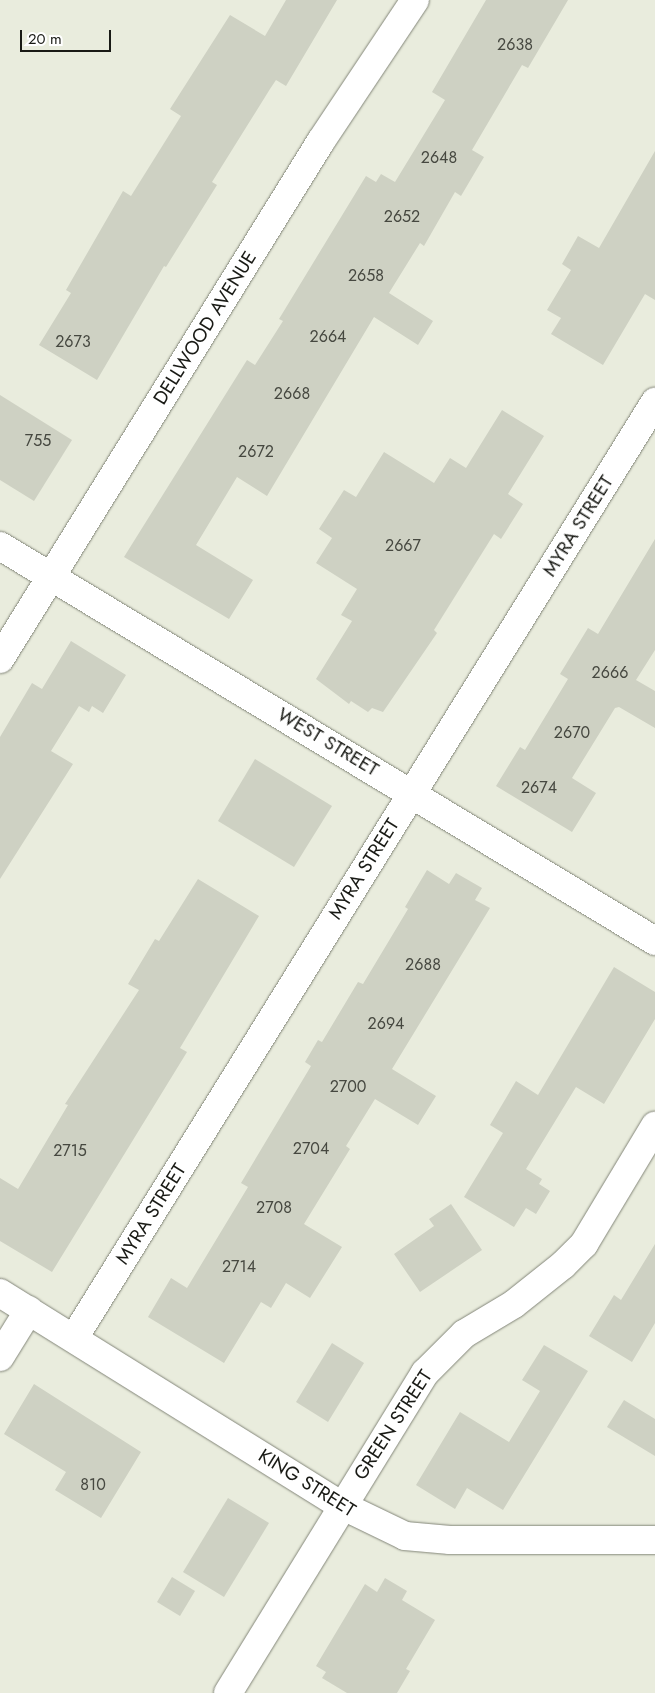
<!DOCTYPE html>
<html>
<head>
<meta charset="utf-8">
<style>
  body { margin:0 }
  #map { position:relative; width:655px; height:1693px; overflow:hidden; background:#e9ecdd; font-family:Jost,sans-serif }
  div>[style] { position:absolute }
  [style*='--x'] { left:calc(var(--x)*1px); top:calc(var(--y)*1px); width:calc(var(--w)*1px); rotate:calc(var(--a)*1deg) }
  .building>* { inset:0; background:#ced1c3 }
  .roads { filter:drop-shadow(0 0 1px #838679) drop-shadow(0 0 1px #838679) }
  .minor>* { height:28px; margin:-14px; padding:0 14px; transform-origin:14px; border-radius:14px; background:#fff }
  .major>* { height:28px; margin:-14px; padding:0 14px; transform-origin:14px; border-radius:14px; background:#fff }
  span { translate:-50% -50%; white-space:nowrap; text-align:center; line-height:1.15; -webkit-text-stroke:4px #fff; paint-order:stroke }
  .number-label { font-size:16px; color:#464840 }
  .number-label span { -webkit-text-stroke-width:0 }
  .street-label { font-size:19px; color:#191a15 }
  .scale { position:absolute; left:20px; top:30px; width:91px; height:22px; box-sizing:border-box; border:2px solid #191a15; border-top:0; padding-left:6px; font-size:15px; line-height:18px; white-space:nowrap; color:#191a15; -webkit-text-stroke:4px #fff; paint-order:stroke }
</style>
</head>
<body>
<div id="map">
  <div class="building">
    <div style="clip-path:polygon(286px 0,337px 0,286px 86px,276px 80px,270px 89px,212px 182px,217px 185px,166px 267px,164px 266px,97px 380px,39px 345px,71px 293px,66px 290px,123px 191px,131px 196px,181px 116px,170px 109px,230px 15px,265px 36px)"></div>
    <div style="clip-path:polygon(486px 0,568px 0,528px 68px,522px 65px,472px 150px,484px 157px,461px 196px,455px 192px,424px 246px,420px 243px,389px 293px,433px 321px,418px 345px,374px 317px,267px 496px,237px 477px,196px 545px,253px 580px,229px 619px,124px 557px,247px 360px,255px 365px,283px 321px,279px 319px,366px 176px,376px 182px,381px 174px,395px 182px,445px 100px,432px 92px)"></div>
    <div style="clip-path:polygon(655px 151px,655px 300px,645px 294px,603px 365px,551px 334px,561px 318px,547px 310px,571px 270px,562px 264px,578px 236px,599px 248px)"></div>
    <div style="clip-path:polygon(0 395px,72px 440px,34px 501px,0 480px)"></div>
    <div style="clip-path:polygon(502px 410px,544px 436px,508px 494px,523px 504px,501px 539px,494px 534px,434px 630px,437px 633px,383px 712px,372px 708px,368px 712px,351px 701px,349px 704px,316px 679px,352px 621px,341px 615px,357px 589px,316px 563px,332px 538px,319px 529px,344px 490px,356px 497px,384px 452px,434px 483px,450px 458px,466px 468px)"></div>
    <div style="clip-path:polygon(655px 539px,655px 650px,636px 680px,655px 691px,655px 728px,619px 707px,615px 708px,572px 778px,596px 793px,572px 832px,496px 786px,520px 747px,525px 750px,568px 679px,560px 674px,588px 628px,598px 634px)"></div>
    <div style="clip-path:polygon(71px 641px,126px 675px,103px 713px,92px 706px,89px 712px,79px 706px,51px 751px,73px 764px,0 879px,0 737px,32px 683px,42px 689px)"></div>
    <div style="clip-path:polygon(255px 759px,332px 806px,294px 867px,218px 821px)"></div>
    <div style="clip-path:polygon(427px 870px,449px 884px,456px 873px,482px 888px,475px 900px,490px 908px,392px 1069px,436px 1096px,418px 1125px,375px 1099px,346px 1146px,350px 1149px,304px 1224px,342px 1247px,310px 1298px,286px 1283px,271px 1308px,261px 1302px,224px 1363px,148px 1317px,171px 1278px,187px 1288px,248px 1187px,241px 1183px,311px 1066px,305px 1062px,318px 1040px,322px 1042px,358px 982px,363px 984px,408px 909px,405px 907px)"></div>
    <div style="clip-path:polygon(198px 879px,259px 916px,180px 1048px,187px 1052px,52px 1272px,0 1241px,0 1178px,18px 1189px,68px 1105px,65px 1104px,139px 990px,128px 984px,155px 939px,159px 941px)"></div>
    <div style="clip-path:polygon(614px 967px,655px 992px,655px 1019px,604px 1104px,576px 1087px,526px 1169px,542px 1179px,539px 1184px,550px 1191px,536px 1214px,526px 1208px,514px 1227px,464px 1197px,503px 1133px,490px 1125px,516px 1081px,538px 1095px)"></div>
    <div style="clip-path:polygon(451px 1204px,482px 1250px,420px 1292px,394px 1254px,434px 1226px,429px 1219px)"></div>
    <div style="clip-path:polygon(655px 1244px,655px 1323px,632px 1362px,589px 1336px,614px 1295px,621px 1300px)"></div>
    <div style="clip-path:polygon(332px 1343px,364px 1363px,328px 1422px,296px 1402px)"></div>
    <div style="clip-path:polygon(544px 1345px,588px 1371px,503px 1510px,467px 1488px,455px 1509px,416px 1485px,460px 1412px,509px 1442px,540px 1391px,522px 1380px)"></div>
    <div style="clip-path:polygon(34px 1384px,141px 1452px,101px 1518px,55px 1490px,66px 1472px,4px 1434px)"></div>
    <div style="clip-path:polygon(624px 1400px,655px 1419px,655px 1456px,607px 1427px)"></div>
    <div style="clip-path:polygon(228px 1498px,269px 1523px,224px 1597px,183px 1572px)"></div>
    <div style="clip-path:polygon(172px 1577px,195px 1591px,180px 1616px,157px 1602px)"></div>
    <div style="clip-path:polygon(385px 1578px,407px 1591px,402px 1600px,435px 1620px,406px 1669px,410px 1671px,397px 1693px,347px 1693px,322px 1678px,326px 1672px,316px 1666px,365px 1584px,377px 1592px)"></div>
  </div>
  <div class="roads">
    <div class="minor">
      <div style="--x:0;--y:546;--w:765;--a:31.09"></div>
      <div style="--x:0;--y:659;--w:609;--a:-58.21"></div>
      <div style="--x:321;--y:141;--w:169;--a:-56.3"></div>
      <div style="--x:74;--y:1338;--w:1102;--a:-58.17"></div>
      <div style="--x:0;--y:1357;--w:55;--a:-58.3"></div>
      <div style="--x:228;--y:1693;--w:376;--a:-58.4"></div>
      <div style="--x:425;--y:1373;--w:55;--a:-45"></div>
      <div style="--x:464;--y:1334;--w:58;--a:-31"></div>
      <div style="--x:514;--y:1304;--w:63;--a:-38.5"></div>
      <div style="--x:563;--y:1265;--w:30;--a:-45"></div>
      <div style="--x:584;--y:1244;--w:138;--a:-59"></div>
    </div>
    <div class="major">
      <div style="--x:0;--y:1293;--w:402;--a:31.9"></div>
      <div style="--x:341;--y:1505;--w:71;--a:25.8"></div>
      <div style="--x:405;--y:1536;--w:45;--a:5.1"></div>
      <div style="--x:450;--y:1540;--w:205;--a:0"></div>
    </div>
  </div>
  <div class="number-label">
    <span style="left:515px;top:45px">2638</span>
    <span style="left:439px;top:158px">2648</span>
    <span style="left:402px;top:217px">2652</span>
    <span style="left:366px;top:276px">2658</span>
    <span style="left:328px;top:337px">2664</span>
    <span style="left:73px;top:342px">2673</span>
    <span style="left:292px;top:394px">2668</span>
    <span style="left:38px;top:441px">755</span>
    <span style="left:256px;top:452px">2672</span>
    <span style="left:403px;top:546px">2667</span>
    <span style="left:610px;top:673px">2666</span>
    <span style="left:572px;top:733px">2670</span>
    <span style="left:539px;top:788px">2674</span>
    <span style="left:423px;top:965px">2688</span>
    <span style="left:386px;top:1024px">2694</span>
    <span style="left:348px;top:1087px">2700</span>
    <span style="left:311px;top:1149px">2704</span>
    <span style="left:70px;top:1151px">2715</span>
    <span style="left:274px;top:1208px">2708</span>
    <span style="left:239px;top:1267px">2714</span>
    <span style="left:93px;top:1485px">810</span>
  </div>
  <div class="street-label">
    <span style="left:205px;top:328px;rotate:-58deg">DELLWOOD AVENUE</span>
    <span style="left:578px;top:526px;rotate:-58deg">MYRA STREET</span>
    <span style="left:328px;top:742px;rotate:31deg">WEST STREET</span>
    <span style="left:364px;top:869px;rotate:-58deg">MYRA STREET</span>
    <span style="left:151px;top:1214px;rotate:-58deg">MYRA STREET</span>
    <span style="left:393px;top:1425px;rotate:-57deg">GREEN STREET</span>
    <span style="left:307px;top:1483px;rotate:32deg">KING STREET</span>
  </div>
  <div class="scale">20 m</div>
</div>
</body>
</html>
